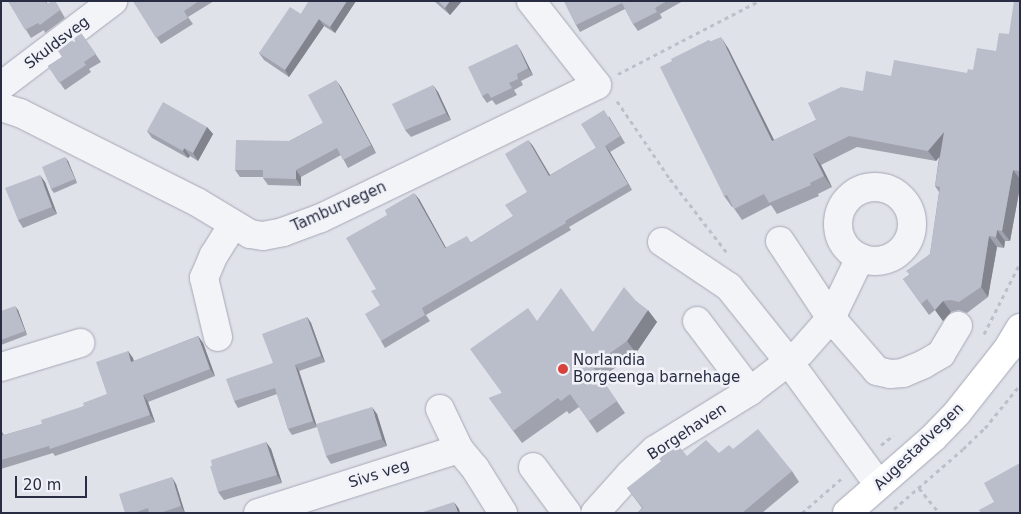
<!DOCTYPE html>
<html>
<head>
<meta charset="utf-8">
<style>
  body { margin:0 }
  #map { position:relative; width:1021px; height:514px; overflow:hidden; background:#e0e2ea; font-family:"DejaVu Sans",sans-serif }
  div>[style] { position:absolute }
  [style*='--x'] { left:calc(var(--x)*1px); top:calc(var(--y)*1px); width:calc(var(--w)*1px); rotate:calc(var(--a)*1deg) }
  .path>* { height:3px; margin-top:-1.5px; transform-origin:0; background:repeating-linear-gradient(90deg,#bec0c9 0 4px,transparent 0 8px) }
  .roads { filter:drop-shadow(0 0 1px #a5a8b5) drop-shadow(0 0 1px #a5a8b5) }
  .minor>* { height:28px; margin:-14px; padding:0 14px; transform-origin:14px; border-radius:14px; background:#f3f4f8 }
  .minor>.ring { margin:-14px; padding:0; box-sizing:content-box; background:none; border:28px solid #f3f4f8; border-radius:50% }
  .major>* { height:28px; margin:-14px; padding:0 14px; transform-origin:14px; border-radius:14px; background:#fff }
  .wall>* { inset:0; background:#a0a3ae }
  .shaded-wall>* { inset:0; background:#82848d }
  .building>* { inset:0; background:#babdca }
  .dots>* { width:14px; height:14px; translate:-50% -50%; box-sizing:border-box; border:2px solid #f0f2f7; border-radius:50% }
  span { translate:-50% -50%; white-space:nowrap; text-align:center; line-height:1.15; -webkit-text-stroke:5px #f0f2f7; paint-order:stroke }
  .street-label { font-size:15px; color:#282d43 }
  .poi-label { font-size:15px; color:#282d43 }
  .left { translate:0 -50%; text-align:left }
  .frame { position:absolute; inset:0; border:2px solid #282d43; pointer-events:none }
  .scale { position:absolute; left:15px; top:476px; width:72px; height:22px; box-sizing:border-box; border:2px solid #282d43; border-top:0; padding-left:6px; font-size:15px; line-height:18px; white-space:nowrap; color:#282d43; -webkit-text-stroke:4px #f0f2f7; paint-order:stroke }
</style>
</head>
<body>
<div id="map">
  <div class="path">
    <div style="--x:618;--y:74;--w:159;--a:-27.4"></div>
    <div style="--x:617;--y:101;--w:94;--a:55.8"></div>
    <div style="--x:670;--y:179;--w:95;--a:52.3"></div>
    <div style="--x:984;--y:334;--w:80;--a:-63.1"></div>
    <div style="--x:881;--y:445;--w:16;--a:-38"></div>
    <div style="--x:919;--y:488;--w:32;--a:51"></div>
    <div style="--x:894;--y:509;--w:91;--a:-41"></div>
    <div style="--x:963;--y:449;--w:30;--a:-44"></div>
    <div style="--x:985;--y:428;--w:55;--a:-50.9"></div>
    <div style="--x:802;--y:513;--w:53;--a:-41.2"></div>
  </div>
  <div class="roads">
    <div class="minor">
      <div style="--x:1;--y:86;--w:141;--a:-37.2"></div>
      <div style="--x:1;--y:107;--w:20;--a:18"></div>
      <div style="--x:20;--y:113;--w:198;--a:26.7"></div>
      <div style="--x:197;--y:202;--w:62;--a:31.1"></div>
      <div style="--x:250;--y:234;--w:13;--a:9"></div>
      <div style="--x:263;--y:236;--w:20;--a:-11"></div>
      <div style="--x:283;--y:232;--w:40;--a:-20.2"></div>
      <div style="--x:321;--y:218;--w:306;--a:-25.7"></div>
      <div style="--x:597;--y:85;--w:107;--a:-128.2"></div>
      <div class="ring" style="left:838px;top:187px;width:46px;height:46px"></div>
      <div style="--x:780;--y:241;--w:92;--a:56.5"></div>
      <div style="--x:831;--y:318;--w:70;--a:49"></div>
      <div style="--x:877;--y:371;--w:13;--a:13"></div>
      <div style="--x:890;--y:374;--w:13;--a:-4"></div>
      <div style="--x:903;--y:373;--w:23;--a:-23"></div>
      <div style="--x:924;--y:364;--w:20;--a:-30"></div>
      <div style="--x:941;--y:354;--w:33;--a:-59"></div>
      <div style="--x:662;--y:242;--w:81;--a:33.9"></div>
      <div style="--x:729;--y:287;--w:96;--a:51.3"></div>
      <div style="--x:789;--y:362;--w:152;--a:53.8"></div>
      <div style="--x:697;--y:321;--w:88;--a:52.9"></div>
      <div style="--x:218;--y:337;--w:61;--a:-103.3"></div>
      <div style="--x:204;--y:278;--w:25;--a:-67"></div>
      <div style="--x:214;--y:255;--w:36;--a:-58"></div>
      <div style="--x:1;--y:367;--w:83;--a:-16.9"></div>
      <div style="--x:440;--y:409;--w:44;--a:64.6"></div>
      <div style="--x:459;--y:449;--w:25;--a:50"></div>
      <div style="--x:475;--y:468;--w:53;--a:58.1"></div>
      <div style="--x:533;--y:467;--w:57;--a:53.5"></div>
      <div style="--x:258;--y:513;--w:211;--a:-17.7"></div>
      <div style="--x:595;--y:513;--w:52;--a:-48.1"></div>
      <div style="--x:630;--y:474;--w:35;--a:-44"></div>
      <div style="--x:655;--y:450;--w:112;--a:-31.8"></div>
      <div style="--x:750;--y:391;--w:64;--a:-37.4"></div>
      <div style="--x:801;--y:352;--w:45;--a:-48.6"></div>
      <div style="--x:831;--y:318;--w:67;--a:-64.2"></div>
    </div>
    <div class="major">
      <div style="--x:847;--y:513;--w:114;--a:-41.1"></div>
      <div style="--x:933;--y:438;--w:35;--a:-46"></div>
      <div style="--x:957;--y:413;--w:80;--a:-51.6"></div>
      <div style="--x:1007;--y:350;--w:26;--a:-59"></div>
    </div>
  </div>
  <div class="wall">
    <div style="clip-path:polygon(8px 1px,46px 1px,48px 4px,55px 1px,65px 18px,45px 33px,44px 30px,31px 38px)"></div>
    <div style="clip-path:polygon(133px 1px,214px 1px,188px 17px,193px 24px,161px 44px)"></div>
    <div style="clip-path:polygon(309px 1px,356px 1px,335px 33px,324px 26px,289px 77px,264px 60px,259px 53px,301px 14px)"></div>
    <div style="clip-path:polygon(434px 1px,462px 1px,450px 15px)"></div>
    <div style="clip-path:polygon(564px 1px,683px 1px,660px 14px,662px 18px,638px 31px,633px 24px,625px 9px,580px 32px,576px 25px)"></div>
    <div style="clip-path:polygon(1020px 1px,1020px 187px,1010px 241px,1005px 241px,1004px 248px,997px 247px,988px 297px,967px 313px,959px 310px,951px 312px,943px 321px,935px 310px,929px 315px,903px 279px,909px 275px,930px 254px,939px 192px,935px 186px,939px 157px,936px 161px,857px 147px,821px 165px,832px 187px,818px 194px,819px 196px,777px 214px,771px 205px,742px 220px,733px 207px,732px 207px,724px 196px,672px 61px,709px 40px,710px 42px,728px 48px,774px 140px,816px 120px,863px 91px,891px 76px,967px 73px,973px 70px,996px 51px,1009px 34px)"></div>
    <div style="clip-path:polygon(81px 33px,101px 62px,89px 69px,91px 72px,65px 90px,48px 66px,62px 57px)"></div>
    <div style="clip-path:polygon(521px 51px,533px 75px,521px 81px,523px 85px,514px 90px,517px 95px,496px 105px,492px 100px,487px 103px,482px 96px)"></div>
    <div style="clip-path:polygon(341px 87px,376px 153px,348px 168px,341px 155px,301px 177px,301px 186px,268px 185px,263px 178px,263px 177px,240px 177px,235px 170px,323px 123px)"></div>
    <div style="clip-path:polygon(438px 92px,451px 120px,411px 137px,405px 130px)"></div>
    <div style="clip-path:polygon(609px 116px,625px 143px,610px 152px,632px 190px,569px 227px,571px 230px,426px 315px,430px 321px,385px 348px,381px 341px,380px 305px,376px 289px,419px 199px,446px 248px,472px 242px,513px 216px,527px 192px,528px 140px,550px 175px,596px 148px)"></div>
    <div style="clip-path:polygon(207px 127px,213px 134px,198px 161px,190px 156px,188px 158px,152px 138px,147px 131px)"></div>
    <div style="clip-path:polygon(68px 161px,77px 183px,54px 193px,51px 189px)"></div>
    <div style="clip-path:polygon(45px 182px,57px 214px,23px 228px,18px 220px)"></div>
    <div style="clip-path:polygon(636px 301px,657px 322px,636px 353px,601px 378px,625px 413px,597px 433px,579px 407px,569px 414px,567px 411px,522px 443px,489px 398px,502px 393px,537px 321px,593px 332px)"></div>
    <div style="clip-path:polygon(18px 310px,27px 335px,1px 345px,1px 311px)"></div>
    <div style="clip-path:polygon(307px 317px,311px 323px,325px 362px,299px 371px,317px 427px,292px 435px,288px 429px,277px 394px,238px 408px,234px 401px,273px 363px)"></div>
    <div style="clip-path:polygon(198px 336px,203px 343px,215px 376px,148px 402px,155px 422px,55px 456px,53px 453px,1px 469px,1px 430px,4px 435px,42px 424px,84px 406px,107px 394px,128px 351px,134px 361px)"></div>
    <div style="clip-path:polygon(377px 414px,387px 446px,331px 464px,326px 456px)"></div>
    <div style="clip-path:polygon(266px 442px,271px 449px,282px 483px,224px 500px,218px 492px)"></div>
    <div style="clip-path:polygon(733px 449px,792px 471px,799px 482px,762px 513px,637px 513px,642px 508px,627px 488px,687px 456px,719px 453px)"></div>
    <div style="clip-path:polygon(176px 484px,185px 513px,125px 513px)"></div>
  </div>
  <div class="shaded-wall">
    <div style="clip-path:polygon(347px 1px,356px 1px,335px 33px,330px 27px)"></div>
    <div style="clip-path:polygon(450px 1px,462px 1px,450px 15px,445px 8px)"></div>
    <div style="clip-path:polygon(319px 19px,324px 26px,289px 77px,285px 70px)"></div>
    <div style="clip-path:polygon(721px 37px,728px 48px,780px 152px,772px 141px)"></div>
    <div style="clip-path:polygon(517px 44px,521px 51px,533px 75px,528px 68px)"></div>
    <div style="clip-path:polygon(336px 80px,341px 87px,376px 153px,371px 145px)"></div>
    <div style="clip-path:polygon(433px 85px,438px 92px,451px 120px,446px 113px)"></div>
    <div style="clip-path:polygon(207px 127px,213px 134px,198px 161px,193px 153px)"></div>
    <div style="clip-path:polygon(944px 132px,951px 143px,936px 161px,928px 151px)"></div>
    <div style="clip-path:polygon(528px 140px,533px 146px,554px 182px,549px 176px)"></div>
    <div style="clip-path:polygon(605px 146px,610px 152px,632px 190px,628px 184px)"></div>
    <div style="clip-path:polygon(184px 148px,190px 156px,188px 158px,183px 151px)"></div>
    <div style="clip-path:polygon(813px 154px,821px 165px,832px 187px,824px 176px)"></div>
    <div style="clip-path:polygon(65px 157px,68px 161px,77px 183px,75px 179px)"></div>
    <div style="clip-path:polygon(296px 170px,301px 177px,301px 186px,296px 179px)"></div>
    <div style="clip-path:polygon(1013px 170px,1020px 179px,1020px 187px,1010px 241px,1002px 231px)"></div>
    <div style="clip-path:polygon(40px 175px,45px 182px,57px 214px,52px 207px)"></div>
    <div style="clip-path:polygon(414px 193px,419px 199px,450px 255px,445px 248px)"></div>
    <div style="clip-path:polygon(997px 230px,1005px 241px,1004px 248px,996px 237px)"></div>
    <div style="clip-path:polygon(989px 236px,997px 247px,988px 297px,981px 287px)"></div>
    <div style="clip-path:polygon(943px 301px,951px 312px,943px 321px,935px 310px)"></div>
    <div style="clip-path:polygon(15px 306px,18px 310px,27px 335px,25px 331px)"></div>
    <div style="clip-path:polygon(648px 310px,657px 322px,636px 353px,627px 341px)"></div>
    <div style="clip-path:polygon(307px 317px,311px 323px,325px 362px,321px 356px)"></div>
    <div style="clip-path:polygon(198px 336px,203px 343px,215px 376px,210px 369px)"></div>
    <div style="clip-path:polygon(128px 351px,133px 358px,136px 369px,131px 362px)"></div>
    <div style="clip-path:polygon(295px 365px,299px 371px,317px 427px,313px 421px)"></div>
    <div style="clip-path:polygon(143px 395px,148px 402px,155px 422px,150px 415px)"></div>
    <div style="clip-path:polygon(372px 407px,377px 414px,387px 446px,382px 439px)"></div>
    <div style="clip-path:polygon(266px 442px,271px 449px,282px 483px,277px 475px)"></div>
    <div style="clip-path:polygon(172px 477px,176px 484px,185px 513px,181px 506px)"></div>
    <div style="clip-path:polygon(454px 502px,459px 509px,460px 513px,458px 513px)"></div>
  </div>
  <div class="building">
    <div style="clip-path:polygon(8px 1px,45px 1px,47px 4px,52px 1px,55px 1px,60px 10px,40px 25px,38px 23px,25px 30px)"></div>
    <div style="clip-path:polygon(133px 1px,199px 1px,184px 11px,188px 18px,156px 38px)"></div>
    <div style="clip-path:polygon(309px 1px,347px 1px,330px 27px,319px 19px,285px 70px,259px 53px,290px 7px,301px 14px)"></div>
    <div style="clip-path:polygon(438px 1px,450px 1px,445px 8px)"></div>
    <div style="clip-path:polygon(564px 1px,667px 1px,655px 8px,657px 12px,633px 24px,622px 3px,576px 25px)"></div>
    <div style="clip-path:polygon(1014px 1px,1020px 1px,1020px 165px,1019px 171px,1013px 170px,1002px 231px,997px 230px,996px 237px,989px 236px,981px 287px,959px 302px,951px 300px,943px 301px,935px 310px,927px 299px,921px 304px,903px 279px,910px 275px,906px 271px,930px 254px,940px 187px,935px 186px,944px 132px,928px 151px,849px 136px,813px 154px,824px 176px,810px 183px,811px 185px,769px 203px,764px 194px,734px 209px,727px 195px,724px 196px,660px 67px,672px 61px,671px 59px,709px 40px,709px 42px,721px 37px,772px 141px,816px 120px,808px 103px,841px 87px,863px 91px,866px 71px,891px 76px,894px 60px,967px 73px,968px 69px,973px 70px,977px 48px,996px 51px,999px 33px,1009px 34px)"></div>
    <div style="clip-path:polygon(81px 33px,96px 54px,84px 62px,86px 65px,59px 83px,48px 66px,62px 57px,58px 51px)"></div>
    <div style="clip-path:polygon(517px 44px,528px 68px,517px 74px,518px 79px,509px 83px,512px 88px,491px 98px,488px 93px,482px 96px,468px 67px)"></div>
    <div style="clip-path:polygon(336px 80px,371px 145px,343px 160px,337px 148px,296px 170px,296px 179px,263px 178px,263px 170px,235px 170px,236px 140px,290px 141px,323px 123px,308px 95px)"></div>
    <div style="clip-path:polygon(433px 85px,446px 113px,405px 130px,392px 104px)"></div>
    <div style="clip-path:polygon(163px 102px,207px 127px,193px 153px,184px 148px,183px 151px,147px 131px)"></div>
    <div style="clip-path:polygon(604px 110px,620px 136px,605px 146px,628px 184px,565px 221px,566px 223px,422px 308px,425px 315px,381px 341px,365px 314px,380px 305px,371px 291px,376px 289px,346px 238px,387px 215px,385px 210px,414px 193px,445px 248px,467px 236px,471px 243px,513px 216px,505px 205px,527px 192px,505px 154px,528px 140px,549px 176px,596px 148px,581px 124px)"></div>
    <div style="clip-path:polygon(65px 157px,75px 179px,51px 189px,42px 167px)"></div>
    <div style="clip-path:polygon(40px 175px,52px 207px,18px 220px,5px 188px)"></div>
    <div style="clip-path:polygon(624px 287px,636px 301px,648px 310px,627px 341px,592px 366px,617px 401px,589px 421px,570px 394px,561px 401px,558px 398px,513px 431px,489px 398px,502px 393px,470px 349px,528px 308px,537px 321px,561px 288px,593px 332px)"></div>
    <div style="clip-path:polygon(15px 306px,25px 331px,1px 340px,1px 311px)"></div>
    <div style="clip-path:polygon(307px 317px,321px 356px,295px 365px,313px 421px,288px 429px,275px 388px,234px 401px,226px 379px,273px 363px,262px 334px)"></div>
    <div style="clip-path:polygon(198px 336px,210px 369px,143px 395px,150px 415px,50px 449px,49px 446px,1px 460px,1px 436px,42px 424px,41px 420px,84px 406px,83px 403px,107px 394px,96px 362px,128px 351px,131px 362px)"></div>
    <div style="clip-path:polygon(372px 407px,382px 439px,326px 456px,316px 424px)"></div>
    <div style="clip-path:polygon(758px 429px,792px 471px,742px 513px,637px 513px,643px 508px,627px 488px,661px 461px,659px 459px,677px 444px,687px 456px,706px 440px,719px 453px,729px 445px,733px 449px)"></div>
    <div style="clip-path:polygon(266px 442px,277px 475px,218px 492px,210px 466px,212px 466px,211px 460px)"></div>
    <div style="clip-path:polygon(1020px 463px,1020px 513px,981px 513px,979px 510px,994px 502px,984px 483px)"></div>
    <div style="clip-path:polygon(172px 477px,181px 506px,160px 513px,149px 513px,148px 508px,134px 513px,125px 513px,119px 494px)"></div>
    <div style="clip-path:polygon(454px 502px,458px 513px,420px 513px)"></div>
  </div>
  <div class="dots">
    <div style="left:563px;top:369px;background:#d7423d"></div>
  </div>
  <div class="street-label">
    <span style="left:57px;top:43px;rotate:-37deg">Skuldsveg</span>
    <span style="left:339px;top:207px;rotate:-24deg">Tamburvegen</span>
    <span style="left:687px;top:432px;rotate:-33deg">Borgehaven</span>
    <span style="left:919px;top:447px;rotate:-44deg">Augestadvegen</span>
    <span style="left:379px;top:474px;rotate:-18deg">Sivs veg</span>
  </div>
  <div class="poi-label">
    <span class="left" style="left:573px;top:369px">Norlandia<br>Borgeenga barnehage</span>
  </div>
  <div class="frame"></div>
  <div class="scale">20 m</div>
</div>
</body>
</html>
